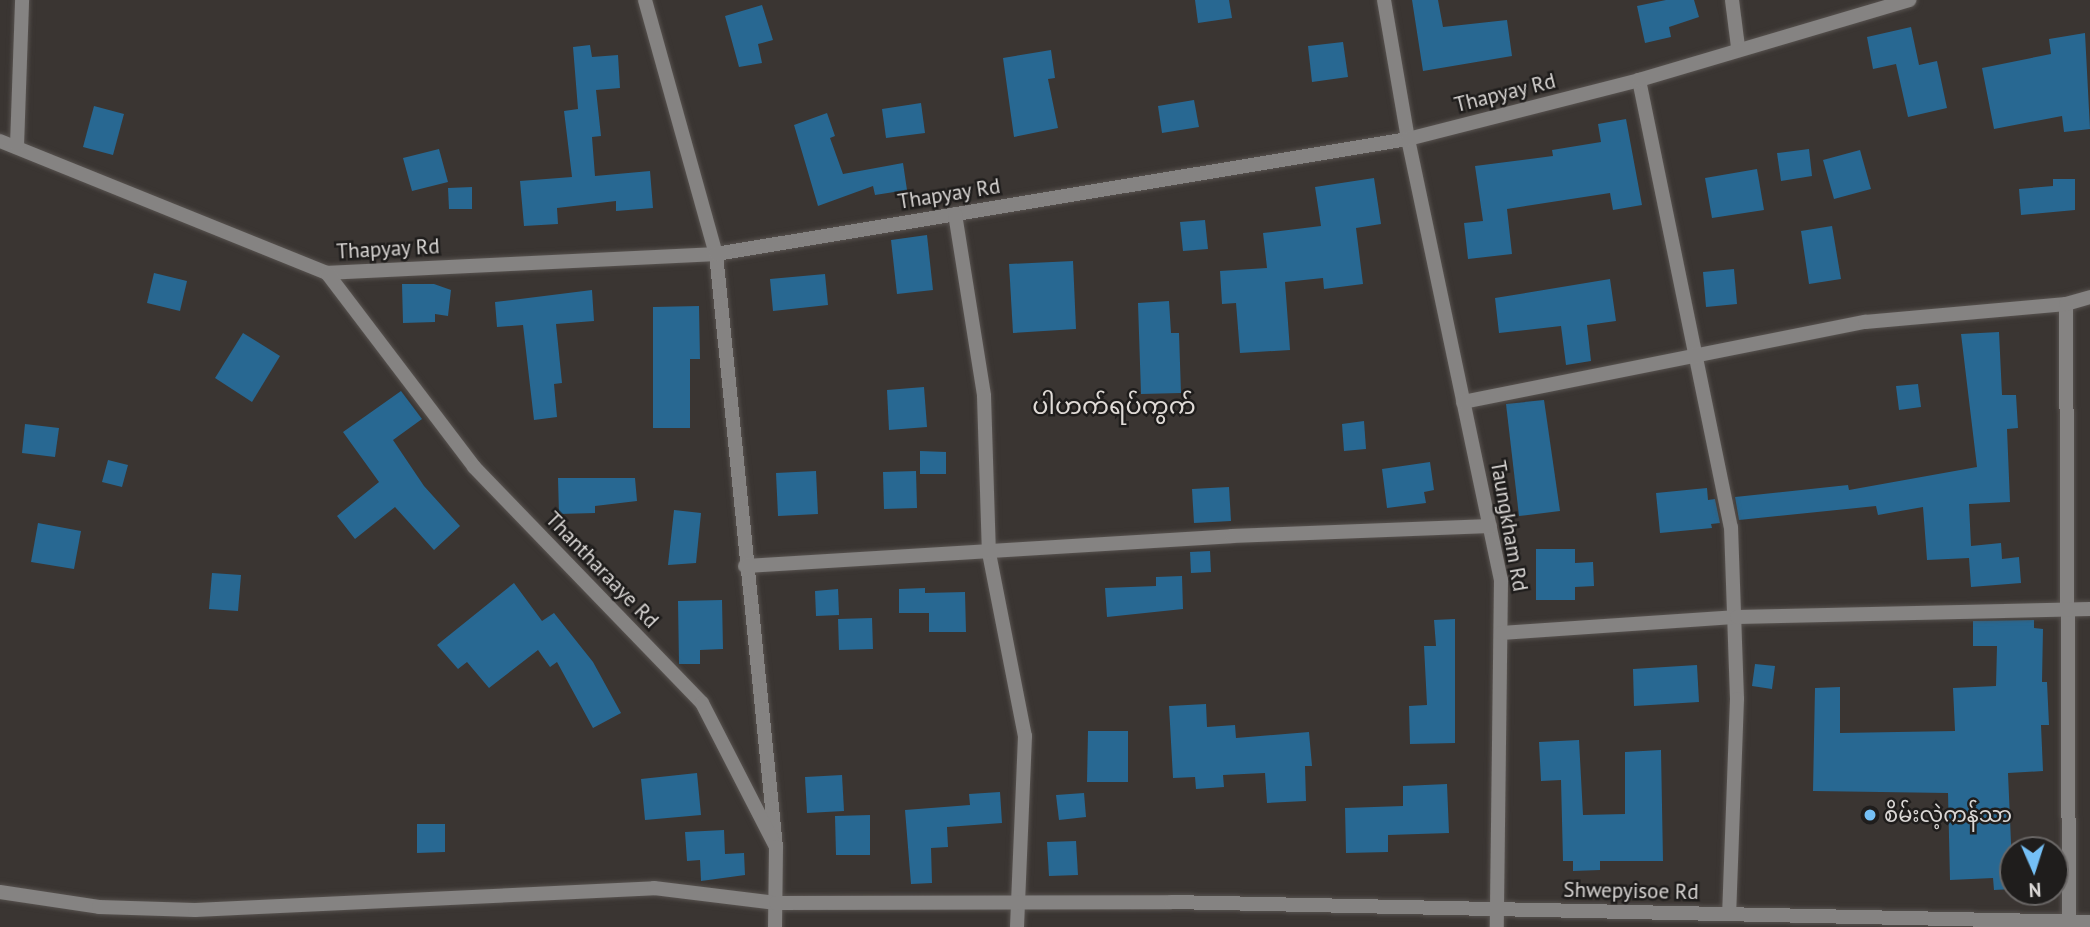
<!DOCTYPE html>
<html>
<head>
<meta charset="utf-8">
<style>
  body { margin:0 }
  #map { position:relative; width:2090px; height:927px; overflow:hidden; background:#3a3532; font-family:"PT Sans","Noto Sans Myanmar",sans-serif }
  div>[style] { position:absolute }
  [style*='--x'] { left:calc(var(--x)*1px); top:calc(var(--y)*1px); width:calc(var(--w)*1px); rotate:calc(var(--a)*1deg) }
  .building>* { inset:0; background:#286892 }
  .roads { filter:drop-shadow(0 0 2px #57524f) drop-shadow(0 0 2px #57524f) }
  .street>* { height:14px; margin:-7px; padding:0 7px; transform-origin:7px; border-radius:7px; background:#858382 }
  .dots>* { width:19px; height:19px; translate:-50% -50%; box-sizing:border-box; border:4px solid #1f1d1c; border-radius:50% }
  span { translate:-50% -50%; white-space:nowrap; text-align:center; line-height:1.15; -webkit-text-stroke:5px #1f1d1c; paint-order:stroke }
  .street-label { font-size:21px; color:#dad7d5 }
  .poi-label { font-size:21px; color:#dad7d5 }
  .left { translate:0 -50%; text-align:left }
  .quarter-label { font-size:24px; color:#e0dbd7 }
  .north { position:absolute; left:1999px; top:836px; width:70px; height:70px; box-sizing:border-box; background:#1f1d1c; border:2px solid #6a6766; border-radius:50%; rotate:177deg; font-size:19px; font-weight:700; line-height:28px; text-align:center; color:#dad7d5 }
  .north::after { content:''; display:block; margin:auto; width:24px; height:32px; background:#75c0f6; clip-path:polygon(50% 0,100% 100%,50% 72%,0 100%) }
</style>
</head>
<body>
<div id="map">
  <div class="building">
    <div style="clip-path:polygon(1195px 0,1229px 0,1232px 18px,1198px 23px)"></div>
    <div style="clip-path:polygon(1412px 0,1438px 0,1443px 27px,1507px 20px,1512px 56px,1423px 71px)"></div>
    <div style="clip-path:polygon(1666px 0,1694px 0,1699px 17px,1669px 27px,1671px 37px,1645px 43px,1637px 6px)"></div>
    <div style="clip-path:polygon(762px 5px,773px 40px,758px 44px,762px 63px,739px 67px,725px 16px)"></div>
    <div style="clip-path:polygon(1911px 27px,1919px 65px,1937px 61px,1947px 108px,1908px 117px,1896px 64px,1873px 69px,1867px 37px)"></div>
    <div style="clip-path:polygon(2085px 33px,2090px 129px,2064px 132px,2062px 116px,1994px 129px,1982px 68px,2051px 54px,2049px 39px)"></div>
    <div style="clip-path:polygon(1343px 42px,1348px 77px,1312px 82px,1308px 46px)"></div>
    <div style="clip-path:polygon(590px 45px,592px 57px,618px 55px,620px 88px,596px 90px,601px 136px,592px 137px,595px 176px,650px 171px,653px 208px,616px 211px,616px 201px,557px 208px,558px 224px,524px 226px,520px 181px,572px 177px,564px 111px,578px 109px,573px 47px)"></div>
    <div style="clip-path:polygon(1051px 50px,1055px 78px,1048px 79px,1058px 128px,1014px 137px,1003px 58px)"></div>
    <div style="clip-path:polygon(1194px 100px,1199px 127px,1162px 133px,1158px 106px)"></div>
    <div style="clip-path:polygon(921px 103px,925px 133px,886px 138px,882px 109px)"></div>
    <div style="clip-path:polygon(94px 106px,124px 114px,113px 155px,83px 147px)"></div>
    <div style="clip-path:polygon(827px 113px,835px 136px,830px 138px,843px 174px,903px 163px,907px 190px,875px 195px,873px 186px,818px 206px,794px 125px)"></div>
    <div style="clip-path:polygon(1626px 119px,1642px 205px,1613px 210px,1610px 193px,1507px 209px,1512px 254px,1468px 259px,1464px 223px,1483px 221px,1475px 166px,1553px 156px,1552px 150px,1601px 142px,1598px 124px)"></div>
    <div style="clip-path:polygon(439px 149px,448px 182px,412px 191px,403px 158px)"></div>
    <div style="clip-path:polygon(1809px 149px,1812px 176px,1781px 181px,1777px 153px)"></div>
    <div style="clip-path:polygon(1860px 150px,1871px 189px,1834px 199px,1823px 160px)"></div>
    <div style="clip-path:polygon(1757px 169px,1764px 210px,1712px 218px,1705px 178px)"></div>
    <div style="clip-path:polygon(1374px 178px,1381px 224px,1356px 228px,1363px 284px,1324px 289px,1323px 278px,1285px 282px,1290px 350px,1240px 353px,1236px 303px,1222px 304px,1220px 271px,1267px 268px,1263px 233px,1321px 226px,1315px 187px)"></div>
    <div style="clip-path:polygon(2053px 179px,2075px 179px,2075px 210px,2021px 215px,2019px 189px,2053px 186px)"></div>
    <div style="clip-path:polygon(472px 187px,472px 209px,449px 209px,448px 188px)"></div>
    <div style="clip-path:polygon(1205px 220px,1208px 249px,1183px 251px,1180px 222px)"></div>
    <div style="clip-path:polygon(1832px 226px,1841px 279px,1809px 284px,1801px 231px)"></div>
    <div style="clip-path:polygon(927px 235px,933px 290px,897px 294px,891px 240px)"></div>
    <div style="clip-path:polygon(1073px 261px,1076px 329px,1013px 333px,1009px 264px)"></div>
    <div style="clip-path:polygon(1734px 269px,1737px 304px,1706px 307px,1703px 272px)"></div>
    <div style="clip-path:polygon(154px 273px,187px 281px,180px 311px,147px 303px)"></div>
    <div style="clip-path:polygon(825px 274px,828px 305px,773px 311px,770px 279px)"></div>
    <div style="clip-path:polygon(1610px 279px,1616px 321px,1587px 325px,1591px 361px,1566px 365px,1561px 326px,1499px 333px,1495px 298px)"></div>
    <div style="clip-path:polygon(402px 284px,434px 284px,451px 290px,448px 316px,435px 314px,435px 322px,403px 323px)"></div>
    <div style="clip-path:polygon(592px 290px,594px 321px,556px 324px,562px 383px,554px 384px,557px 417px,534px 420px,523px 325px,497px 327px,495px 302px)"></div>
    <div style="clip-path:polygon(1169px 301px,1171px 333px,1179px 333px,1181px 393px,1141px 394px,1138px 303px)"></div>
    <div style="clip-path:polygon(699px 306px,700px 359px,690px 359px,690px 428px,653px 428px,653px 307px)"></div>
    <div style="clip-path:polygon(1999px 332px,2002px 395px,2016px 395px,2018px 428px,2007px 429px,2010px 502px,1969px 504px,1971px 546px,2001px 543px,2002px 559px,2019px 557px,2021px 583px,1971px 587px,1969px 558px,1927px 560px,1923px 507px,1878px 515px,1876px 506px,1739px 520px,1735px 497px,1848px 485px,1849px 490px,1977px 467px,1961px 334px)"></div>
    <div style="clip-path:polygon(243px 333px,280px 356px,252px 402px,215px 378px)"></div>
    <div style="clip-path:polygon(1918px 384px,1921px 407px,1899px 410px,1896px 386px)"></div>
    <div style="clip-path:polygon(924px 387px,927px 427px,889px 430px,887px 390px)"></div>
    <div style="clip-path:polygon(401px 391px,422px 419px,393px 440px,424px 486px,460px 526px,434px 550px,395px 507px,355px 539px,337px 516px,379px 482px,343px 432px)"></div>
    <div style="clip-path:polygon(1544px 400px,1560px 511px,1519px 516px,1506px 404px)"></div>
    <div style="clip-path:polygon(1364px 421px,1366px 449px,1344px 451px,1342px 424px)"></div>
    <div style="clip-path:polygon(25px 424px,59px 428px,55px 457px,22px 453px)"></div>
    <div style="clip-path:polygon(920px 451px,946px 452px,946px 474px,920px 474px)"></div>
    <div style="clip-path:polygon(108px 460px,128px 465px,122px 487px,102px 482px)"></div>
    <div style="clip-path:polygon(1430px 462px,1434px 490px,1424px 492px,1426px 503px,1387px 508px,1382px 469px)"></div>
    <div style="clip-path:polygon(816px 471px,818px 514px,778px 516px,776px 473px)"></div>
    <div style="clip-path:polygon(916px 471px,917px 508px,884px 509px,883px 472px)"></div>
    <div style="clip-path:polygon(558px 478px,635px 478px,637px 501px,595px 506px,595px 513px,559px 514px)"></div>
    <div style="clip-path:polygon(1229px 487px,1231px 521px,1194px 523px,1192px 489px)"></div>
    <div style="clip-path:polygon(1707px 488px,1708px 500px,1715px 499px,1720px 523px,1711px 524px,1712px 528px,1660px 533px,1656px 493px)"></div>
    <div style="clip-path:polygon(674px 510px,701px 513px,696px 563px,668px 565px)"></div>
    <div style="clip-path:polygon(38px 523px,81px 531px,74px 569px,31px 562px)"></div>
    <div style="clip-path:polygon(1536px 549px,1575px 549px,1575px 563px,1593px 562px,1594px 586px,1575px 587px,1575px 600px,1536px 600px)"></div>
    <div style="clip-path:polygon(1210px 551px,1211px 572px,1191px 573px,1190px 552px)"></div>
    <div style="clip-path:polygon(212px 573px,241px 575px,238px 611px,209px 609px)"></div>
    <div style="clip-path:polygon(1182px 576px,1183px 609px,1107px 617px,1105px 588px,1156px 586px,1156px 577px)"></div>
    <div style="clip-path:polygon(514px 583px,542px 621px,554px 613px,593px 662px,621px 713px,593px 728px,557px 662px,550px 667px,538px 650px,489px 688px,467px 662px,458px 669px,437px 645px)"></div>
    <div style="clip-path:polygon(925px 588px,925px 593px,965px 592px,966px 632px,929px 632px,929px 613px,899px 613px,899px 589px)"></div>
    <div style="clip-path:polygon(838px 589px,839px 615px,816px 616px,815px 591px)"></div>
    <div style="clip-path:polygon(722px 600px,723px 649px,700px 650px,700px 664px,679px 664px,678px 601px)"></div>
    <div style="clip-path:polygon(872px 618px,873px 649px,839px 650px,838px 619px)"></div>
    <div style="clip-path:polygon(1455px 619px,1455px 743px,1410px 744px,1409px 706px,1427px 705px,1424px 646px,1436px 646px,1434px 620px)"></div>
    <div style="clip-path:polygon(2034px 620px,2034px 628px,2043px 629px,2042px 682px,2047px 682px,2049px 725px,2041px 725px,2043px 771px,2008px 773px,2013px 889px,1994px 890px,1993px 878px,1950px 880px,1948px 793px,1813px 791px,1815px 688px,1840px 687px,1840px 733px,1955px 731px,1953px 688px,1996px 686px,1997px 646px,1973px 646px,1973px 621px)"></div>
    <div style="clip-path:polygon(1755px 664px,1775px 666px,1772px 689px,1752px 686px)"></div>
    <div style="clip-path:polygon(1697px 665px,1699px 702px,1634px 706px,1633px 669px)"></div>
    <div style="clip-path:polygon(1206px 704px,1207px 727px,1235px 725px,1236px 738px,1309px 732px,1312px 766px,1305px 766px,1306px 801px,1267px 803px,1265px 773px,1223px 775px,1224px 787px,1196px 789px,1195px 777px,1173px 778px,1169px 706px)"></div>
    <div style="clip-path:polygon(1088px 731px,1128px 731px,1128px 782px,1087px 782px)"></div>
    <div style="clip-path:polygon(1579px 740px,1583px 815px,1625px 814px,1625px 752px,1661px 750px,1663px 861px,1600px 861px,1600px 870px,1573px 871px,1573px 861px,1563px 861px,1561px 780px,1541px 781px,1539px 742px)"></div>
    <div style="clip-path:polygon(697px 773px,701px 815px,645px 820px,641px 779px)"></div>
    <div style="clip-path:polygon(842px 775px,844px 811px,807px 813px,805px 777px)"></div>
    <div style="clip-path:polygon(1447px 784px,1449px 833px,1388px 835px,1388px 852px,1346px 853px,1345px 808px,1403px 806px,1403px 786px)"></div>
    <div style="clip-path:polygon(1000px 792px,1002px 823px,947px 827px,948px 847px,931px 848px,932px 883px,911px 884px,905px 810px,970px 805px,969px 794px)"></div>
    <div style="clip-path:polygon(1084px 793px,1086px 817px,1059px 820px,1056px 795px)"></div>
    <div style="clip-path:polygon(870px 815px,870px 855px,836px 855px,835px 816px)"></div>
    <div style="clip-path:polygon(417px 824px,445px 824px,445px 852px,417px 853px)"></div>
    <div style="clip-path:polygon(724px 830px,725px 854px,744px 853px,745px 875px,701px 881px,700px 860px,687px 861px,685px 832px)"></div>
    <div style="clip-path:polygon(1076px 841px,1078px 875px,1049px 876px,1047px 842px)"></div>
  </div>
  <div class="roads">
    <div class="street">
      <div style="--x:645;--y:0;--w:264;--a:74.4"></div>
      <div style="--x:716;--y:254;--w:596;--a:84.22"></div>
      <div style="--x:1384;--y:0;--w:141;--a:80.2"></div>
      <div style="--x:1408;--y:139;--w:451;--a:78.1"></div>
      <div style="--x:1501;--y:580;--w:347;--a:90.7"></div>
      <div style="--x:1732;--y:0;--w:47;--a:82.7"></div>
      <div style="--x:1639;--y:80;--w:456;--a:78.4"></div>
      <div style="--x:1731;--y:527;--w:172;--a:88"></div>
      <div style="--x:1737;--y:699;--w:215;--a:92.1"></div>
      <div style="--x:0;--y:141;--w:353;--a:22"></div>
      <div style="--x:327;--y:273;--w:389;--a:-2.8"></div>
      <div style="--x:716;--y:254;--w:701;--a:-9.44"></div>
      <div style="--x:1408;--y:139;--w:238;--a:-14.3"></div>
      <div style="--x:1639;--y:80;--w:282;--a:-16.5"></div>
      <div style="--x:17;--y:146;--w:146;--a:-88"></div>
      <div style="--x:955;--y:214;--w:184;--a:80.9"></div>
      <div style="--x:984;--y:396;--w:157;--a:88.2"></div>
      <div style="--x:989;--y:553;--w:187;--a:78.9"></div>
      <div style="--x:1025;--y:736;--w:191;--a:92.4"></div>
      <div style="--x:327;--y:273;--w:243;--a:52.8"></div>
      <div style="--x:474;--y:467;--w:328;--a:46"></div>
      <div style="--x:702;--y:703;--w:162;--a:62.8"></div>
      <div style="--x:776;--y:847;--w:80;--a:90.7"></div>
      <div style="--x:2066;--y:304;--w:618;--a:89.72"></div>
      <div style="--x:1463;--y:402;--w:410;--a:-11.3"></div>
      <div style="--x:1865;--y:322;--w:202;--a:-5.1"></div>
      <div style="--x:2066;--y:304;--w:25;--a:-16"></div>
      <div style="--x:745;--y:566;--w:488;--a:-3.5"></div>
      <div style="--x:1232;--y:536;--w:258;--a:-2.2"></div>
      <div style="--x:1501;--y:633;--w:237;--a:-3.9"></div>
      <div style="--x:1737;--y:617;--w:353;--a:-1.3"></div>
      <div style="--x:0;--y:892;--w:100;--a:8.6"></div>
      <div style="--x:99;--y:907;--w:96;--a:1.8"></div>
      <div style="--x:195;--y:910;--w:460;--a:-2.7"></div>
      <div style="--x:654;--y:888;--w:123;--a:7"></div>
      <div style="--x:776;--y:903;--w:395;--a:-0.1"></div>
      <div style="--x:1171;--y:902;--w:919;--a:1.25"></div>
    </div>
  </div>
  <div class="dots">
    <div style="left:1870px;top:815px;background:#75c0f6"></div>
  </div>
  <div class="street-label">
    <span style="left:1505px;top:93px;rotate:-14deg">Thapyay Rd</span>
    <span style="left:949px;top:194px;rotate:-9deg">Thapyay Rd</span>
    <span style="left:388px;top:249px;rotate:-3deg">Thapyay Rd</span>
    <span style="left:1509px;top:526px;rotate:80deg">Taungkham Rd</span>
    <span style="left:602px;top:570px;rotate:46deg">Thantharaaye Rd</span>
    <span style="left:1631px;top:891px;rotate:1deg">Shwepyisoe Rd</span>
  </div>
  <div class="poi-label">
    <span class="left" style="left:1884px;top:815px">စိမ်းလဲ့ကန်သာ</span>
  </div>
  <div class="quarter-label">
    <span style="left:1114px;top:406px">ပါဟက်ရပ်ကွက်</span>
  </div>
  <div class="north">N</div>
</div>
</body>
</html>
